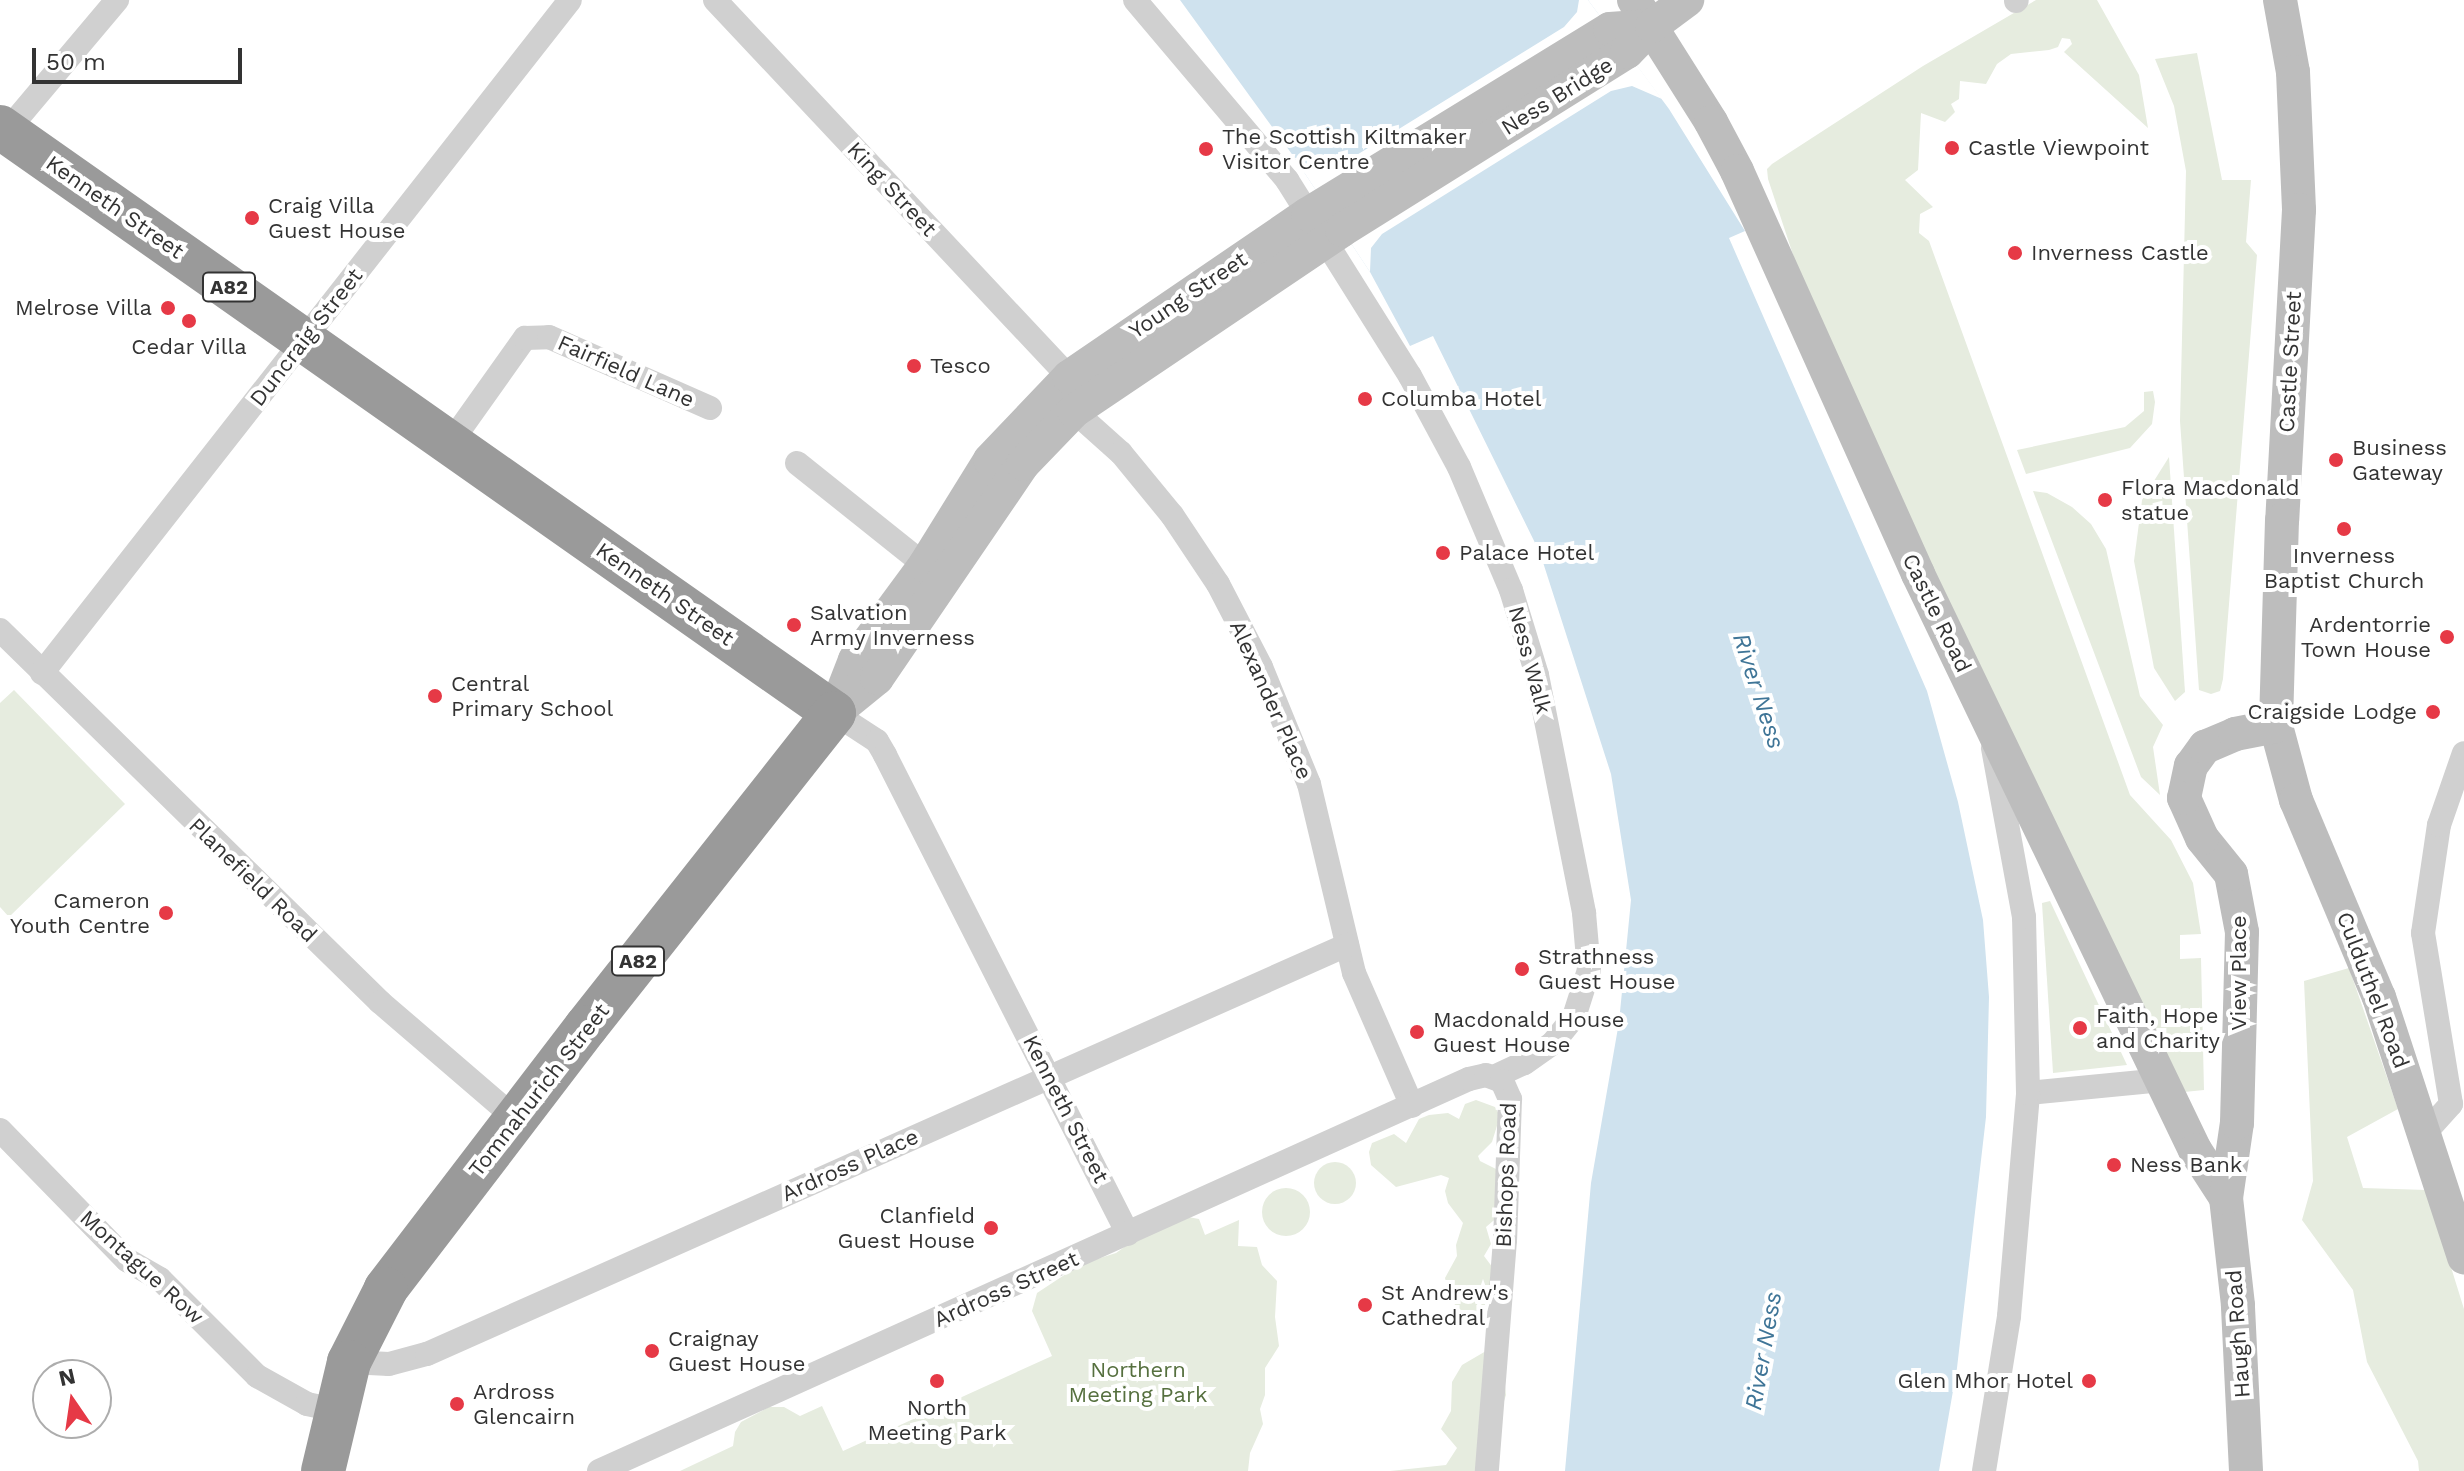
<!DOCTYPE html>
<html>
<head>
<meta charset="utf-8">
<style>
  body { margin:0 }
  #map { position:relative; width:2464px; height:1471px; overflow:hidden; background:#fff; font-family:"Work Sans",sans-serif }
  div>[style] { position:absolute }
  [style*='--x'] { left:calc(var(--x)*1px); top:calc(var(--y)*1px); width:calc(var(--w)*1px); rotate:calc(var(--a)*1deg) }
  .green>* { inset:0; background:#e6ecdf }
  .round { border-radius:50% }
  .water>* { inset:0; background:#cfe2ee }
  .pier>* { inset:0; background:#fff }
  .street>* { height:24px; margin:-12px; padding:0 12px; transform-origin:12px; border-radius:12px; background:#d0d0d0 }
  .secondary>* { height:34px; margin:-17px; padding:0 17px; transform-origin:17px; border-radius:17px; background:#bdbdbd }
  .highway>* { height:44px; margin:-22px; padding:0 22px; transform-origin:22px; border-radius:22px; background:#9a9a9a }
  .dots>* { width:22px; height:22px; translate:-50% -50%; box-sizing:border-box; border:4px solid #fff; border-radius:50% }
  span { translate:-50% -50%; white-space:nowrap; text-align:center; line-height:1.15; -webkit-text-stroke:8px #fff; paint-order:stroke }
  .shield-label span { padding:2px 6px; background:#fff; border:2px solid; border-radius:6px; -webkit-text-stroke-width:0 }
  .shield-label { font-size:20px; color:#333; font-weight:700 }
  .street-label { font-size:22px; color:#333 }
  .poi-label { font-size:22px; color:#333 }
  .left { translate:0 -50%; text-align:left }
  .right { translate:-100% -50%; text-align:right }
  .park-label { font-size:22px; color:#56703f }
  .water-label { font-size:24px; color:#3f7597; font-style:italic }
  .north { position:absolute; left:32px; top:1359px; width:80px; height:80px; box-sizing:border-box; background:#fff; border:2px solid #adadad; border-radius:50%; rotate:347deg; font-size:22px; font-weight:700; line-height:32px; text-align:center; color:#333 }
  .north::after { content:''; display:block; margin:auto; width:28px; height:36px; background:#e63946; clip-path:polygon(50% 0,100% 100%,50% 72%,0 100%) }
  .scale { position:absolute; left:32px; top:48px; width:210px; height:36px; box-sizing:border-box; border:4px solid #333; border-top:0; padding-left:10px; font-size:24px; line-height:28px; white-space:nowrap; color:#333; -webkit-text-stroke:6px #fff; paint-order:stroke }
</style>
</head>
<body>
<div id="map">
  <div class="green">
    <div style="clip-path:polygon(2036px 0,2097px 0,2139px 75px,2148px 128px,2064px 52px,2072px 44px,2070px 39px,2062px 38px,2058px 47px,2049px 50px,2011px 54px,1997px 64px,1986px 84px,1960px 81px,1959px 99px,1951px 104px,1955px 112px,1945px 122px,1921px 113px,1918px 170px,1905px 180px,1933px 207px,1920px 214px,1919px 233px,1929px 241px,2130px 795px,2171px 840px,2193px 883px,2201px 934px,2180px 935px,2180px 959px,2201px 958px,2204px 1090px,2184px 1092px,1999px 708px,1810px 306px,1768px 179px,1767px 169px,1772px 164px,1923px 66px)"></div>
    <div style="clip-path:polygon(2197px 53px,2222px 180px,2251px 180px,2246px 242px,2257px 255px,2223px 679px,2220px 691px,2211px 694px,2199px 690px,2180px 421px,2186px 171px,2174px 106px,2155px 59px)"></div>
    <div style="clip-path:polygon(2153px 391px,2155px 402px,2152px 424px,2130px 448px,2026px 474px,2017px 450px,2125px 427px,2144px 411px,2144px 392px)"></div>
    <div style="clip-path:polygon(2169px 457px,2185px 692px,2175px 701px,2154px 668px,2134px 561px,2142px 500px)"></div>
    <div style="clip-path:polygon(2033px 491px,2047px 493px,2072px 507px,2091px 524px,2106px 549px,2140px 696px,2163px 725px,2153px 747px,2160px 795px,2141px 777px)"></div>
    <div style="clip-path:polygon(14px 690px,125px 804px,9px 917px,0 907px,0 703px)"></div>
    <div style="clip-path:polygon(2050px 901px,2127px 1065px,2053px 1073px,2042px 903px)"></div>
    <div style="clip-path:polygon(2349px 968px,2398px 1109px,2347px 1137px,2363px 1188px,2427px 1190px,2464px 1309px,2464px 1471px,2419px 1471px,2418px 1461px,2367px 1362px,2353px 1290px,2302px 1220px,2313px 1181px,2304px 981px)"></div>
    <div style="clip-path:polygon(1476px 1100px,1495px 1107px,1500px 1116px,1492px 1142px,1478px 1156px,1480px 1161px,1498px 1170px,1500px 1215px,1486px 1227px,1491px 1244px,1484px 1256px,1496px 1272px,1496px 1301px,1475px 1314px,1462px 1311px,1450px 1300px,1445px 1278px,1457px 1256px,1456px 1245px,1463px 1223px,1448px 1203px,1445px 1191px,1449px 1178px,1441px 1175px,1396px 1187px,1371px 1165px,1369px 1152px,1372px 1143px,1394px 1134px,1406px 1143px,1419px 1119px,1429px 1115px,1448px 1113px,1459px 1119px,1465px 1104px)"></div>
    <div class="round" style="left:1314px;top:1162px;width:42px;height:42px"></div>
    <div class="round" style="left:1262px;top:1188px;width:48px;height:48px"></div>
    <div style="clip-path:polygon(1188px 1217px,1199px 1219px,1205px 1235px,1239px 1220px,1238px 1246px,1257px 1247px,1262px 1265px,1277px 1281px,1275px 1317px,1279px 1346px,1265px 1368px,1265px 1395px,1260px 1409px,1263px 1424px,1250px 1453px,1248px 1471px,680px 1471px,733px 1446px,735px 1432px,741px 1422px,769px 1407px,784px 1407px,800px 1416px,822px 1406px,843px 1451px,1052px 1356px,1032px 1311px,1037px 1293px,1081px 1264px,1116px 1253px,1140px 1236px)"></div>
    <div style="clip-path:polygon(1486px 1351px,1504px 1377px,1506px 1395px,1491px 1440px,1490px 1471px,1390px 1471px,1446px 1465px,1457px 1448px,1441px 1429px,1451px 1411px,1452px 1382px,1462px 1365px)"></div>
  </div>
  <div class="water">
    <div style="clip-path:polygon(1180px 0,1588px 0,1669px 109px,1745px 231px,1729px 238px,1927px 691px,1958px 802px,1983px 920px,1989px 997px,1986px 1117px,1957px 1368px,1939px 1471px,1565px 1471px,1591px 1183px,1619px 1022px,1631px 900px,1611px 774px,1540px 553px,1433px 336px,1410px 346px,1370px 272px,1294px 157px)"></div>
  </div>
  <div class="pier">
    <div style="clip-path:polygon(1579px 0,1588px 0,1662px 99px,1632px 86px,1611px 91px,1382px 234px,1371px 248px,1370px 272px,1294px 157px,1315px 170px,1334px 169px,1564px 27px,1577px 12px)"></div>
  </div>
  <div class="street">
    <div style="--x:715;--y:0;--w:517;--a:46.8"></div>
    <div style="--x:1135;--y:0;--w:236;--a:49.8"></div>
    <div style="--x:1287;--y:180;--w:231;--a:57.9"></div>
    <div style="--x:1410;--y:376;--w:103;--a:61.7"></div>
    <div style="--x:1459;--y:467;--w:134;--a:67.1"></div>
    <div style="--x:1511;--y:590;--w:89;--a:73"></div>
    <div style="--x:1537;--y:675;--w:243;--a:78.8"></div>
    <div style="--x:1584;--y:913;--w:57;--a:85"></div>
    <div style="--x:1589;--y:970;--w:49;--a:107.7"></div>
    <div style="--x:1574;--y:1017;--w:33;--a:129"></div>
    <div style="--x:1553;--y:1043;--w:35;--a:145"></div>
    <div style="--x:1524;--y:1063;--w:33;--a:155"></div>
    <div style="--x:2016;--y:1;--w:1;--a:-45"></div>
    <div style="--x:0;--y:139;--w:182;--a:-49.9"></div>
    <div style="--x:1065;--y:403;--w:75;--a:41.8"></div>
    <div style="--x:1121;--y:453;--w:80;--a:50.6"></div>
    <div style="--x:1172;--y:515;--w:83;--a:56.3"></div>
    <div style="--x:1218;--y:584;--w:93;--a:62.6"></div>
    <div style="--x:1261;--y:667;--w:126;--a:67.7"></div>
    <div style="--x:1309;--y:784;--w:194;--a:76.6"></div>
    <div style="--x:1354;--y:973;--w:145;--a:66.4"></div>
    <div style="--x:451;--y:442;--w:128;--a:-54.6"></div>
    <div style="--x:525;--y:338;--w:24;--a:-2"></div>
    <div style="--x:549;--y:337;--w:176;--a:23.8"></div>
    <div style="--x:797;--y:463;--w:164;--a:38.6"></div>
    <div style="--x:0;--y:630;--w:532;--a:44.39"></div>
    <div style="--x:380;--y:1002;--w:179;--a:40.7"></div>
    <div style="--x:42;--y:673;--w:855;--a:-51.88"></div>
    <div style="--x:834;--y:713;--w:51;--a:33.1"></div>
    <div style="--x:877;--y:741;--w:16;--a:60"></div>
    <div style="--x:885;--y:755;--w:537;--a:63.1"></div>
    <div style="--x:2028;--y:1093;--w:135;--a:-5.5"></div>
    <div style="--x:0;--y:1130;--w:182;--a:45.7"></div>
    <div style="--x:127;--y:1260;--w:38;--a:30"></div>
    <div style="--x:160;--y:1279;--w:137;--a:45"></div>
    <div style="--x:257;--y:1376;--w:57;--a:29.2"></div>
    <div style="--x:307;--y:1404;--w:30;--a:12"></div>
    <div style="--x:2425;--y:1133;--w:39;--a:-48"></div>
    <div style="--x:2451;--y:1104;--w:173;--a:-99.3"></div>
    <div style="--x:2423;--y:933;--w:109;--a:-81.6"></div>
    <div style="--x:2439;--y:825;--w:76;--a:-70.9"></div>
    <div style="--x:349;--y:1362;--w:40;--a:2.9"></div>
    <div style="--x:389;--y:1364;--w:39;--a:-15"></div>
    <div style="--x:427;--y:1354;--w:1007;--a:-23.97"></div>
    <div style="--x:599;--y:1471;--w:954;--a:-24.26"></div>
    <div style="--x:1469;--y:1079;--w:17;--a:-13"></div>
    <div style="--x:1486;--y:1075;--w:17;--a:21"></div>
    <div style="--x:1502;--y:1081;--w:20;--a:66"></div>
    <div style="--x:1510;--y:1099;--w:141;--a:92"></div>
    <div style="--x:1505;--y:1240;--w:232;--a:94.5"></div>
    <div style="--x:1984;--y:1471;--w:157;--a:-80.8"></div>
    <div style="--x:2009;--y:1316;--w:224;--a:-85.1"></div>
    <div style="--x:2028;--y:1093;--w:176;--a:-91.3"></div>
    <div style="--x:2024;--y:917;--w:172;--a:-100.4"></div>
  </div>
  <div class="secondary">
    <div style="--x:1634;--y:0;--w:144;--a:57.7"></div>
    <div style="--x:1711;--y:122;--w:55;--a:62"></div>
    <div style="--x:1737;--y:171;--w:442;--a:65.8"></div>
    <div style="--x:1918;--y:574;--w:639;--a:64.32"></div>
    <div style="--x:2195;--y:1150;--w:57;--a:57.1"></div>
    <div style="--x:2280;--y:0;--w:73;--a:79.8"></div>
    <div style="--x:2293;--y:72;--w:138;--a:87.5"></div>
    <div style="--x:2299;--y:210;--w:310;--a:93.1"></div>
    <div style="--x:2282;--y:520;--w:206;--a:91.7"></div>
    <div style="--x:2276;--y:726;--w:77;--a:74.9"></div>
    <div style="--x:2296;--y:800;--w:214;--a:67.2"></div>
    <div style="--x:2379;--y:997;--w:274;--a:71.9"></div>
    <div style="--x:836;--y:709;--w:53;--a:-68.8"></div>
    <div style="--x:855;--y:660;--w:118;--a:-53.6"></div>
    <div style="--x:925;--y:565;--w:123;--a:-58.2"></div>
    <div style="--x:990;--y:460;--w:115;--a:-46.4"></div>
    <div style="--x:1069;--y:377;--w:289;--a:-34.3"></div>
    <div style="--x:1308;--y:214;--w:354;--a:-31.5"></div>
    <div style="--x:1610;--y:29;--w:42;--a:-4.1"></div>
    <div style="--x:834;--y:713;--w:55;--a:-39.1"></div>
    <div style="--x:877;--y:678;--w:259;--a:-55.7"></div>
    <div style="--x:1023;--y:464;--w:74;--a:-46.1"></div>
    <div style="--x:1074;--y:411;--w:323;--a:-34"></div>
    <div style="--x:1342;--y:230;--w:336;--a:-32"></div>
    <div style="--x:1627;--y:52;--w:36;--a:-46"></div>
    <div style="--x:1652;--y:26;--w:44;--a:-36.6"></div>
    <div style="--x:2246;--y:1471;--w:166;--a:-92.8"></div>
    <div style="--x:2238;--y:1305;--w:108;--a:-96.4"></div>
    <div style="--x:2226;--y:1198;--w:76;--a:-81.7"></div>
    <div style="--x:2237;--y:1123;--w:191;--a:-88.5"></div>
    <div style="--x:2242;--y:932;--w:59;--a:-100.7"></div>
    <div style="--x:2231;--y:874;--w:46;--a:-128.9"></div>
    <div style="--x:2202;--y:838;--w:44;--a:-114.2"></div>
    <div style="--x:2184;--y:798;--w:33;--a:-78"></div>
    <div style="--x:2191;--y:766;--w:24;--a:-54"></div>
    <div style="--x:2205;--y:747;--w:33;--a:-23"></div>
    <div style="--x:2235;--y:734;--w:42;--a:-11"></div>
  </div>
  <div class="highway">
    <div style="--x:0;--y:127;--w:1019;--a:35.09"></div>
    <div style="--x:834;--y:713;--w:400;--a:128.3"></div>
    <div style="--x:586;--y:1027;--w:330;--a:127.4"></div>
    <div style="--x:386;--y:1289;--w:82;--a:116.9"></div>
    <div style="--x:349;--y:1362;--w:112;--a:103.4"></div>
  </div>
  <div class="dots">
    <div style="left:1952px;top:148px;background:#e63946"></div>
    <div style="left:1206px;top:149px;background:#e63946"></div>
    <div style="left:252px;top:218px;background:#e63946"></div>
    <div style="left:2015px;top:253px;background:#e63946"></div>
    <div style="left:168px;top:308px;background:#e63946"></div>
    <div style="left:189px;top:321px;background:#e63946"></div>
    <div style="left:914px;top:366px;background:#e63946"></div>
    <div style="left:1365px;top:399px;background:#e63946"></div>
    <div style="left:2336px;top:460px;background:#e63946"></div>
    <div style="left:2105px;top:500px;background:#e63946"></div>
    <div style="left:2344px;top:529px;background:#e63946"></div>
    <div style="left:1443px;top:553px;background:#e63946"></div>
    <div style="left:794px;top:625px;background:#e63946"></div>
    <div style="left:2447px;top:637px;background:#e63946"></div>
    <div style="left:435px;top:696px;background:#e63946"></div>
    <div style="left:2433px;top:712px;background:#e63946"></div>
    <div style="left:166px;top:913px;background:#e63946"></div>
    <div style="left:1522px;top:969px;background:#e63946"></div>
    <div style="left:2080px;top:1028px;background:#e63946"></div>
    <div style="left:1417px;top:1032px;background:#e63946"></div>
    <div style="left:2114px;top:1165px;background:#e63946"></div>
    <div style="left:991px;top:1228px;background:#e63946"></div>
    <div style="left:1365px;top:1305px;background:#e63946"></div>
    <div style="left:652px;top:1351px;background:#e63946"></div>
    <div style="left:937px;top:1381px;background:#e63946"></div>
    <div style="left:2089px;top:1381px;background:#e63946"></div>
    <div style="left:457px;top:1404px;background:#e63946"></div>
  </div>
  <div class="shield-label">
    <span style="left:229px;top:287px">A82</span>
    <span style="left:638px;top:961px">A82</span>
  </div>
  <div class="street-label">
    <span style="left:1557px;top:96px;rotate:-32deg">Ness Bridge</span>
    <span style="left:892px;top:189px;rotate:47deg">King Street</span>
    <span style="left:115px;top:207px;rotate:35deg">Kenneth Street</span>
    <span style="left:1188px;top:295px;rotate:-34deg">Young Street</span>
    <span style="left:306px;top:337px;rotate:-52deg">Duncraig Street</span>
    <span style="left:2290px;top:362px;rotate:-87deg">Castle Street</span>
    <span style="left:626px;top:371px;rotate:24deg">Fairfield Lane</span>
    <span style="left:665px;top:594px;rotate:35deg">Kenneth Street</span>
    <span style="left:1937px;top:613px;rotate:64deg">Castle Road</span>
    <span style="left:1530px;top:660px;rotate:75deg">Ness Walk</span>
    <span style="left:1271px;top:700px;rotate:66deg">Alexander Place</span>
    <span style="left:253px;top:880px;rotate:44deg">Planefield Road</span>
    <span style="left:2239px;top:973px;rotate:-90deg">View Place</span>
    <span style="left:2373px;top:990px;rotate:69deg">Culduthel Road</span>
    <span style="left:539px;top:1090px;rotate:-52deg">Tomnahurich Street</span>
    <span style="left:1066px;top:1109px;rotate:63deg">Kenneth Street</span>
    <span style="left:850px;top:1165px;rotate:-24deg">Ardross Place</span>
    <span style="left:1506px;top:1175px;rotate:-88deg">Bishops Road</span>
    <span style="left:142px;top:1267px;rotate:42deg">Montague Row</span>
    <span style="left:1006px;top:1289px;rotate:-24deg">Ardross Street</span>
    <span style="left:2238px;top:1334px;rotate:-94deg">Haugh Road</span>
  </div>
  <div class="poi-label">
    <span class="left" style="left:1222px;top:149px">The Scottish Kiltmaker<br>Visitor Centre</span>
    <span class="left" style="left:1968px;top:148px">Castle Viewpoint</span>
    <span class="left" style="left:268px;top:218px">Craig Villa<br>Guest House</span>
    <span class="left" style="left:2031px;top:253px">Inverness Castle</span>
    <span class="right" style="left:152px;top:308px">Melrose Villa</span>
    <span style="left:189px;top:347px">Cedar Villa</span>
    <span class="left" style="left:930px;top:366px">Tesco</span>
    <span class="left" style="left:1381px;top:399px">Columba Hotel</span>
    <span class="left" style="left:2352px;top:460px">Business<br>Gateway</span>
    <span class="left" style="left:2121px;top:500px">Flora Macdonald<br>statue</span>
    <span class="left" style="left:1459px;top:553px">Palace Hotel</span>
    <span style="left:2344px;top:568px">Inverness<br>Baptist Church</span>
    <span class="left" style="left:810px;top:625px">Salvation<br>Army Inverness</span>
    <span class="right" style="left:2431px;top:637px">Ardentorrie<br>Town House</span>
    <span class="left" style="left:451px;top:696px">Central<br>Primary School</span>
    <span class="right" style="left:2417px;top:712px">Craigside Lodge</span>
    <span class="right" style="left:150px;top:913px">Cameron<br>Youth Centre</span>
    <span class="left" style="left:1538px;top:969px">Strathness<br>Guest House</span>
    <span class="left" style="left:2096px;top:1028px">Faith, Hope<br>and Charity</span>
    <span class="left" style="left:1433px;top:1032px">Macdonald House<br>Guest House</span>
    <span class="left" style="left:2130px;top:1165px">Ness Bank</span>
    <span class="right" style="left:975px;top:1228px">Clanfield<br>Guest House</span>
    <span class="left" style="left:1381px;top:1305px">St Andrew's<br>Cathedral</span>
    <span class="left" style="left:668px;top:1351px">Craignay<br>Guest House</span>
    <span class="right" style="left:2073px;top:1381px">Glen Mhor Hotel</span>
    <span class="left" style="left:473px;top:1404px">Ardross<br>Glencairn</span>
    <span style="left:937px;top:1420px">North<br>Meeting Park</span>
  </div>
  <div class="park-label">
    <span style="left:1138px;top:1382px">Northern<br>Meeting Park</span>
  </div>
  <div class="water-label">
    <span style="left:1758px;top:691px;rotate:72deg">River Ness</span>
    <span style="left:1764px;top:1351px;rotate:-80deg">River Ness</span>
  </div>
  <div class="north">N</div>
  <div class="scale">50 m</div>
</div>
</body>
</html>
